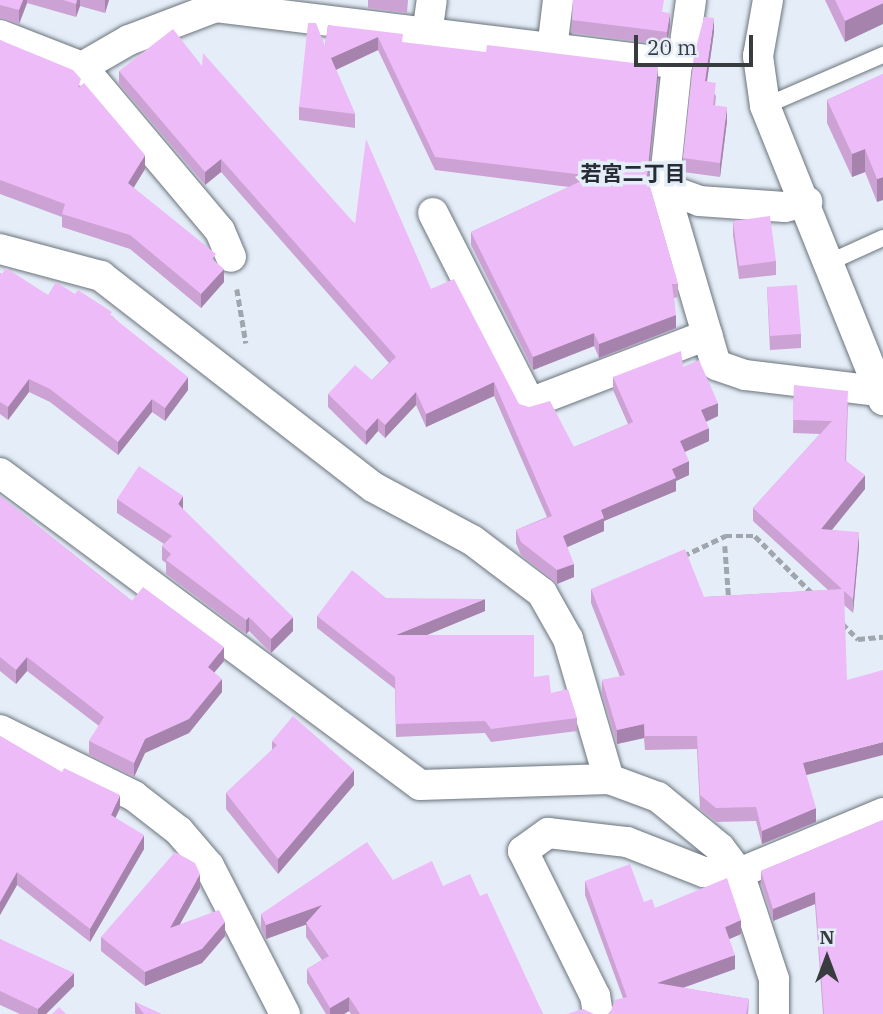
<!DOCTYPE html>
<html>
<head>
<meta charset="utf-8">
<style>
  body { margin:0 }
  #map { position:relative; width:883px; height:1014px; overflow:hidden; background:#e5eef8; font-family:"IBM Plex Serif","Noto Sans JP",serif }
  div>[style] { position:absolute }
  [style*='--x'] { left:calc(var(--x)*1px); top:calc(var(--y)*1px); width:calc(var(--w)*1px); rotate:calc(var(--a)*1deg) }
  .path>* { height:4.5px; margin-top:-2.25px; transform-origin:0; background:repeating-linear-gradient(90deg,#9fa6ad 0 7px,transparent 0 10.5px) }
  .roads { filter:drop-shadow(0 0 2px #6b737b) drop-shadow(0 0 2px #6b737b) }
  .service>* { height:16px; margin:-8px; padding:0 8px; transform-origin:8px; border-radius:8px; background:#fff }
  .minor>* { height:30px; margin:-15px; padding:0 15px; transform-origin:15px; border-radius:15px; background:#fff }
  .wall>* { inset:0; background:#cca1d4 }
  .shaded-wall>* { inset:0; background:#a683ad }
  .building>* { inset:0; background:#edbbf7 }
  span { translate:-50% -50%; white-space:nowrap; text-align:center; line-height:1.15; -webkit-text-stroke:7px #e5eef8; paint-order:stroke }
  .neighbourhood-label { font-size:21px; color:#262d34; font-weight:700 }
  .north { position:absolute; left:792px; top:923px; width:70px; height:70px; -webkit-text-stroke:5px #e5eef8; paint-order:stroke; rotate:0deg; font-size:19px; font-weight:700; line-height:28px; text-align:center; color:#383c3f }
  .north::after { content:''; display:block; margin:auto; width:24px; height:32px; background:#383c3f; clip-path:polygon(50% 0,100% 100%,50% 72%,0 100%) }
  .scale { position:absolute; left:634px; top:35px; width:119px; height:32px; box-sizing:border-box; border:4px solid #383c3f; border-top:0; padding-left:9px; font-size:21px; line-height:24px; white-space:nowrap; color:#383c3f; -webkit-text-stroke:5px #e5eef8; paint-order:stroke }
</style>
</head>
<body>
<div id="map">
  <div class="path">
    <div style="--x:237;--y:289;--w:55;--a:80.5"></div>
    <div style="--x:725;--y:546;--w:55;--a:85.8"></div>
    <div style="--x:683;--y:556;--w:47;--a:-25.5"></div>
    <div style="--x:725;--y:536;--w:30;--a:0"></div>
    <div style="--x:755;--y:536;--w:83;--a:45"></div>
    <div style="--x:842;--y:623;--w:23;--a:45"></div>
    <div style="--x:858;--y:639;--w:25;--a:-5"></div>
  </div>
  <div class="roads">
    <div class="service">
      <div style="--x:765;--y:106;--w:129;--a:-23.4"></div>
      <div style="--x:830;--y:262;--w:58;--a:-24.4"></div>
    </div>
    <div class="minor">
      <div style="--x:768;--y:0;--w:57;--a:100.1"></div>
      <div style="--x:758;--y:56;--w:50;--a:82"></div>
      <div style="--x:765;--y:106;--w:317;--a:68.1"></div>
      <div style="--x:427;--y:34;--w:34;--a:-82"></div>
      <div style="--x:0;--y:35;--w:88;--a:21.3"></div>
      <div style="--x:82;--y:67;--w:54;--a:-29.9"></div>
      <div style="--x:129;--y:40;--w:93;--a:-20.8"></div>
      <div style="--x:216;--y:7;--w:465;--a:7"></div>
      <div style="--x:677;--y:64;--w:125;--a:96"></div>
      <div style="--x:664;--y:188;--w:184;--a:73.6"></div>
      <div style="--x:716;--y:365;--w:31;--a:19"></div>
      <div style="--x:745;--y:375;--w:134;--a:6.9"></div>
      <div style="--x:552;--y:49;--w:49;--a:-83"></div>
      <div style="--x:677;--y:64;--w:16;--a:-63"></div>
      <div style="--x:684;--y:50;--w:50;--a:-82"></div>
      <div style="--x:82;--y:67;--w:214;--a:49.9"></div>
      <div style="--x:220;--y:231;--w:28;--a:67"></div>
      <div style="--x:664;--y:188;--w:37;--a:20"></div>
      <div style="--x:699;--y:201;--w:86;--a:4"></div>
      <div style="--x:785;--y:207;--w:23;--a:-13"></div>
      <div style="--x:433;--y:213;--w:213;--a:63"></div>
      <div style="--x:530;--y:403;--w:190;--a:-21"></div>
      <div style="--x:0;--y:249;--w:105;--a:15"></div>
      <div style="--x:101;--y:276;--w:344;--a:37.8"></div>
      <div style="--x:373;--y:487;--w:112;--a:28.2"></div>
      <div style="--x:472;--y:540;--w:88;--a:37.1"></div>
      <div style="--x:542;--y:593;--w:53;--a:60.5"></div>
      <div style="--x:568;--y:639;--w:146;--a:73.7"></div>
      <div style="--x:0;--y:473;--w:523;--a:36.61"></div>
      <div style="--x:420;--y:785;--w:189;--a:-1.8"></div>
      <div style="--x:609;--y:779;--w:52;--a:20.2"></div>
      <div style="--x:658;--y:797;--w:80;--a:39.4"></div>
      <div style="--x:720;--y:848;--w:31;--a:53"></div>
      <div style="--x:739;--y:873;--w:156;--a:-22.6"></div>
      <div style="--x:0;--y:730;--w:149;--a:26.2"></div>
      <div style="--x:134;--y:796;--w:57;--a:37.9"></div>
      <div style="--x:179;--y:831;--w:46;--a:49.4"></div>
      <div style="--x:209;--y:866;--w:166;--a:62.8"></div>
      <div style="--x:598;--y:1014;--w:18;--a:-99"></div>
      <div style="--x:595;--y:996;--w:162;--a:-116.4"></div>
      <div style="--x:523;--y:851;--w:31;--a:-36"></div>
      <div style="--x:548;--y:833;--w:80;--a:6.5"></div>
      <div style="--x:627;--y:842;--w:83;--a:21.3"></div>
      <div style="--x:704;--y:872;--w:35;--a:2"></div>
      <div style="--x:739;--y:873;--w:112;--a:71.7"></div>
      <div style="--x:774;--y:979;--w:35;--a:90"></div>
    </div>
  </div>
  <div class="wall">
    <div style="clip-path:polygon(0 0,109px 0,105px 13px,80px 6px,76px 17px,27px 3px,19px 24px,0 18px)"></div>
    <div style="clip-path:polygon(368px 0,408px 0,407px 13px,368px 8px)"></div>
    <div style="clip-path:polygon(825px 0,883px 0,845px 42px)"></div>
    <div style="clip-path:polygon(664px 12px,670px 26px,667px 45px,572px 33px,572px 20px)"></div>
    <div style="clip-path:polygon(328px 25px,403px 43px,658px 79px,648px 180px,678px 284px,678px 297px,674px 298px,676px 328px,599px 358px,594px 346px,533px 370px,471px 245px,471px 232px,569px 187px,435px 170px,378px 50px,336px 70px,355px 114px,355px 128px,299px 120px,299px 107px,325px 46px)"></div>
    <div style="clip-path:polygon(714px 32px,707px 81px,716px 96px,715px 106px,727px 121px,720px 177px,683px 172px,683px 158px)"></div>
    <div style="clip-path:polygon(0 40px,81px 86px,145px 169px,133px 188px,216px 262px,224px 282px,201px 308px,130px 249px,62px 227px,62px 217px,0 194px)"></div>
    <div style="clip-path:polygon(202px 66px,355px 224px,431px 289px,519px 404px,574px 447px,628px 424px,613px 390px,613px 377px,683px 367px,718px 416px,706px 422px,709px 441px,685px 452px,689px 475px,676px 481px,676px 491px,604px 521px,604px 531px,567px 547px,574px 577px,557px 584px,521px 555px,516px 543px,516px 530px,547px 517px,494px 396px,426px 427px,416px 405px,385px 438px,378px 431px,366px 445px,328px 407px,328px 394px,372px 380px,389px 363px,221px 172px,205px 185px,119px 84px,119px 71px)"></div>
    <div style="clip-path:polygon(883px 74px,877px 202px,865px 172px,852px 177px,827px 123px,827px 100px)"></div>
    <div style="clip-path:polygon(733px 221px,776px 261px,776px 275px,739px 279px,733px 235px)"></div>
    <div style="clip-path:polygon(0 273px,48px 295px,112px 316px,188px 390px,165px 421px,152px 412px,118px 455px,50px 402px,29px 392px,8px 420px,0 414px)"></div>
    <div style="clip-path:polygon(767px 287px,801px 334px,801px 348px,770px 350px)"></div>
    <div style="clip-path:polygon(794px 385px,848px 405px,846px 460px,865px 489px,832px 530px,859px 546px,853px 613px,844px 605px,806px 775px,816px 822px,762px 844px,756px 821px,716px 822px,700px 809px,697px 749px,645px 750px,644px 738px,617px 744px,602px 694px,602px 680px,620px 677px,591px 603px,591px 589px,704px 597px,828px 590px,753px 521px,753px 508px,820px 434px,793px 433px)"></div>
    <div style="clip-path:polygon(0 496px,132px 601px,224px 661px,214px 672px,222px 692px,189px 733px,145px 753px,134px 777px,89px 755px,89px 741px,99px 726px,27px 671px,16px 684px,0 671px)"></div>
    <div style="clip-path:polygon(117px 499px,183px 510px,293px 631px,271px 653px,249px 631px,246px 634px,166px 574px,166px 563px,162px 560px,162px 546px,164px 544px,117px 513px)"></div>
    <div style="clip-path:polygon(386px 598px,485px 611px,426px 635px,534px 677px,577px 718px,577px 731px,491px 742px,485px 733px,396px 737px,395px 689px,317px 628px,317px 616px)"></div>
    <div style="clip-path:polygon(0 736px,120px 808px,115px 818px,144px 849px,90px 942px,17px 885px,0 915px)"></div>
    <div style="clip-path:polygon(272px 741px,354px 785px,278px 874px,226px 809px,226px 793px,272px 750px)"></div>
    <div style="clip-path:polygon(883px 820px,883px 1014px,823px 1014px,815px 904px,773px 921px,761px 883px,761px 871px)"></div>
    <div style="clip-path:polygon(393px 880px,443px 886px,480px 896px,543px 1014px,351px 1014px,349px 1011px,344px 1014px,326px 1014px,307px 983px,307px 969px,322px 960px,306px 937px,306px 924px,266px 939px,261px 928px,261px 914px)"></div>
    <div style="clip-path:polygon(585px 881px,644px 902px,655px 908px,741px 934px,729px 939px,735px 969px,683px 988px,749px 999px,748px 1014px,608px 1014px,623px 998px,585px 895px)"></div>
    <div style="clip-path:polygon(200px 888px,180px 924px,225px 936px,202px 963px,145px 986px,101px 951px,101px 937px)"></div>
    <div style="clip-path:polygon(0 939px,74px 986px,46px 1014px,20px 1014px,0 1005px)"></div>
    <div style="clip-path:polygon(135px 1002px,161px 1014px,136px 1014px,135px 1013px)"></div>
  </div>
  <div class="shaded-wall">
    <div style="clip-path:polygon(23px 0,27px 0,27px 3px,19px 24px,19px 10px)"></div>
    <div style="clip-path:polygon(77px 0,80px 0,80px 6px,76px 17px,76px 4px)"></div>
    <div style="clip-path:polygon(105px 0,109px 0,105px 13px)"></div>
    <div style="clip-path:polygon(883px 3px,883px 24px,845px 42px,845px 21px)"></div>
    <div style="clip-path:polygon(670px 13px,670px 26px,667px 45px,667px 32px)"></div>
    <div style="clip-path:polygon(714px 18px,714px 32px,705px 95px,705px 81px)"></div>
    <div style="clip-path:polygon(378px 37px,378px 50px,331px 72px,331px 58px)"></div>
    <div style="clip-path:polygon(658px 66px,658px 79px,647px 190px,647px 177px)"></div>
    <div style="clip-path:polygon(727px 107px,727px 121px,720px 177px,720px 163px)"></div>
    <div style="clip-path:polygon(865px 149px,865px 172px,852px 177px,852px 154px)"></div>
    <div style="clip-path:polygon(145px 155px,145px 169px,128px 197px,128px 183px)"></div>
    <div style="clip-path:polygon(221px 159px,221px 172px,205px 185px,205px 172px)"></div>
    <div style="clip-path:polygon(883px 177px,883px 200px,877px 202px,877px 179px)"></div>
    <div style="clip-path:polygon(224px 269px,224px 282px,201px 308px,201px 294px)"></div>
    <div style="clip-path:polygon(676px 315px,676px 328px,599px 358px,599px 344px)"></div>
    <div style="clip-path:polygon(594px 333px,594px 346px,533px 370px,533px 357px)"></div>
    <div style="clip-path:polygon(188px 377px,188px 390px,165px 421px,165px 408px)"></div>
    <div style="clip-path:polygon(29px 379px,29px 392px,8px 420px,8px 407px)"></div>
    <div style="clip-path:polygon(494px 382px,494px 396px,426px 427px,426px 414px)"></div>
    <div style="clip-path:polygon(416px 392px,416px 405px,385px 438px,385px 425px)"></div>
    <div style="clip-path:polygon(152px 399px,152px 412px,118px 455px,118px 442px)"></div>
    <div style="clip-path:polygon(718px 403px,718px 416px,701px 424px,701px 410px)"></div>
    <div style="clip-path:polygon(378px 418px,378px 431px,366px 445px,366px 431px)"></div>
    <div style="clip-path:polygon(709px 428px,709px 441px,680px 454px,680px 441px)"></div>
    <div style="clip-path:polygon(689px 461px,689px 475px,676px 481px,676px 491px,604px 521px,604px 531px,563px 549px,563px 536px,601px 510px,672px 469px)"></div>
    <div style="clip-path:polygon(865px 475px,865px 489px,821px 543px,821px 529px)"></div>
    <div style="clip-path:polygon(183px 496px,183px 510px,178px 504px)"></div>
    <div style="clip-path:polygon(859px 532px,859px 546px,853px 613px,853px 599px)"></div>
    <div style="clip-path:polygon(574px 564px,574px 577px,557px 584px,557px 570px)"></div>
    <div style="clip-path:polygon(485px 599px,485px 611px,396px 648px,396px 635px)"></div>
    <div style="clip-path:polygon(249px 617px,249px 631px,246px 634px,246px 620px)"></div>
    <div style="clip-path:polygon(293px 617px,293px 631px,271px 653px,271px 639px)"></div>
    <div style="clip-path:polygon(224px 647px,224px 661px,208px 680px,208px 667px)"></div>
    <div style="clip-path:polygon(27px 657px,27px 671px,16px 684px,16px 670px)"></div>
    <div style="clip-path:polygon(222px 679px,222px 692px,189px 733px,145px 753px,134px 777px,134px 763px,145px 739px)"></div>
    <div style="clip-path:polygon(644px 724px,644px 738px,617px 744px,617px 730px)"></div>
    <div style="clip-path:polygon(883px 742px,883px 755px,803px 776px,803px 763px)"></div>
    <div style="clip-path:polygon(354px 770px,354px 785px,278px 874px,278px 859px)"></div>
    <div style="clip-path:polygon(120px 795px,120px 808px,111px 828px,111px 815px)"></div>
    <div style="clip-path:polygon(816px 808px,816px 822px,762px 844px,762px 831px)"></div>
    <div style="clip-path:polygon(144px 835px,144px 849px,90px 942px,90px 929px)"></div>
    <div style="clip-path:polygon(17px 872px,17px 885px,0 915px,0 902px)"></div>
    <div style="clip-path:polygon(200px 874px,200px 888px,170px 942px,170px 928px)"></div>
    <div style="clip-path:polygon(815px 892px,815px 904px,773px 921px,773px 909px)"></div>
    <div style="clip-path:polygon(322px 905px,322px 919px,266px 939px,266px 925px)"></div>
    <div style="clip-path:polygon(741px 920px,741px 934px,725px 941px,725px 927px)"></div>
    <div style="clip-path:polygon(225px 922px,225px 936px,202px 963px,145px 986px,145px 972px)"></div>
    <div style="clip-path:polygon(735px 955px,735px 969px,657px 997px,657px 983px)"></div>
    <div style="clip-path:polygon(74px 973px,74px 986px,46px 1014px,38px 1014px,38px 1009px)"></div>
    <div style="clip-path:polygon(349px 997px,349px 1011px,344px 1014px,330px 1014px,330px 1008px)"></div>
  </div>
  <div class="building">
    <div style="clip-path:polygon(0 0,23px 0,19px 10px,0 5px)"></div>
    <div style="clip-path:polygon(63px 0,77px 0,76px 4px)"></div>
    <div style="clip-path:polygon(573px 0,664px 0,662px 12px,670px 13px,667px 32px,572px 20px)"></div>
    <div style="clip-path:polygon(835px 0,883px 0,883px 3px,845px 21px)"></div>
    <div style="clip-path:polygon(704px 17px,714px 18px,705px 81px,716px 83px,713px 105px,727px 107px,720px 163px,683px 158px,694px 55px)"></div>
    <div style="clip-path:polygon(308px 23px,316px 23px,325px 46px,328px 25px,403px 34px,402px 42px,486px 52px,487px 45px,658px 66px,647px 177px,678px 284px,672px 284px,676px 315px,599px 344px,594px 333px,533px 357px,471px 232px,592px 176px,435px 157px,378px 37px,331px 58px,355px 114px,299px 107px)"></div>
    <div style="clip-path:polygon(173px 29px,202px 66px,203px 53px,355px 224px,366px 139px,431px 289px,454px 279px,519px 404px,529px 407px,550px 401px,574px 447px,633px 422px,613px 377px,681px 351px,683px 367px,699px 360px,718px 403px,701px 410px,709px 428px,680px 441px,689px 461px,672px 469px,676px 478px,601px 510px,604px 518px,563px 536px,574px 564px,557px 570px,521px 542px,516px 530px,552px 516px,494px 382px,426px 414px,416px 392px,385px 425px,378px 418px,366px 431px,328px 394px,355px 365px,372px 380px,396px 357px,221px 159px,205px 172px,119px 71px)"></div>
    <div style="clip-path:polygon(0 40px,73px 70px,81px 79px,78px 88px,84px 83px,145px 155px,128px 183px,216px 254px,212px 259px,224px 269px,201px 294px,130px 235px,62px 214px,65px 204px,0 180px)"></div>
    <div style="clip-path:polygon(883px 74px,883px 177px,877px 179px,865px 149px,852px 154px,827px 100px)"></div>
    <div style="clip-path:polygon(770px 216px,776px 261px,739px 266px,733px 221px)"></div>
    <div style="clip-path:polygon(6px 268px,48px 295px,56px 282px,75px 294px,78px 290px,112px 312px,110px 315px,188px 377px,165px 408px,152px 399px,118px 442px,50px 389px,29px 379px,8px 407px,0 402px,0 273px,2px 274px)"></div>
    <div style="clip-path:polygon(797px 285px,801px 334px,770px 336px,767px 287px)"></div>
    <div style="clip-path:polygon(794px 385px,848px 391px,845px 460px,865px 475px,821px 529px,859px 532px,853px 599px,844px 591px,847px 680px,883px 670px,883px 742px,803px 763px,816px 808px,762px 831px,756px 807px,716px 808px,700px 795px,697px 736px,645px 736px,644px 724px,617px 730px,602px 680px,625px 675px,591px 589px,685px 549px,704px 597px,842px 589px,753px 508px,832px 421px,793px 420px)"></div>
    <div style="clip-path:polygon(139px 466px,183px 496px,178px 504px,293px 617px,271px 639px,249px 617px,246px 620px,166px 560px,171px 554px,162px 546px,172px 536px,117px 499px)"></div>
    <div style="clip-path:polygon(0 496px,132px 601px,143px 587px,224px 647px,208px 667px,222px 679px,189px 719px,145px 739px,134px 763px,89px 741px,104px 717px,27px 657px,16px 670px,0 657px)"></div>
    <div style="clip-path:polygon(352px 570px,386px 598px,485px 599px,396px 635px,534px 635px,534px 677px,549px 675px,551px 693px,568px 689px,577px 718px,491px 729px,485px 721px,396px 724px,395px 677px,317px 616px)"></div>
    <div style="clip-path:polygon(293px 716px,354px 770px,278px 859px,226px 793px,277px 745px,272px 741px)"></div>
    <div style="clip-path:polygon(0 736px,62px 772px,64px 768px,120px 795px,111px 815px,144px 835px,90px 929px,17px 872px,0 902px)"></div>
    <div style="clip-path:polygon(883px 820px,883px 1014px,824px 1014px,815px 892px,773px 909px,761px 871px)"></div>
    <div style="clip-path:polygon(367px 842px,393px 880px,432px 861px,443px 886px,470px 874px,480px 896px,487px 893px,543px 1014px,360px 1014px,349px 997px,330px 1008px,307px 969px,329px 956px,306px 923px,322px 905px,266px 925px,261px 914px)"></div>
    <div style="clip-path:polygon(175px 852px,195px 863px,200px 874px,170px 928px,219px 910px,225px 922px,202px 949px,145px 972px,101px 937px)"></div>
    <div style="clip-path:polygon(630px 864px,644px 902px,652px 899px,655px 908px,727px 878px,741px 920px,725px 927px,735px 955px,657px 983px,749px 999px,746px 1014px,608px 1014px,610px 1013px,615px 1000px,627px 997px,585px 881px)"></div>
    <div style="clip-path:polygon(0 939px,74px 973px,38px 1009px,0 991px)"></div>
    <div style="clip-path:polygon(135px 1002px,161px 1014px,144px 1014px)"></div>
    <div style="clip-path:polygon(59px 1007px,66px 1014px,52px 1014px)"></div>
    <div style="clip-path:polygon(583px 1009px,594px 1014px,567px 1014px)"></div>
  </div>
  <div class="neighbourhood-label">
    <span style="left:633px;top:173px">若宮二丁目</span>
  </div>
  <div class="north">N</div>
  <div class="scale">20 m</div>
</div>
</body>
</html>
